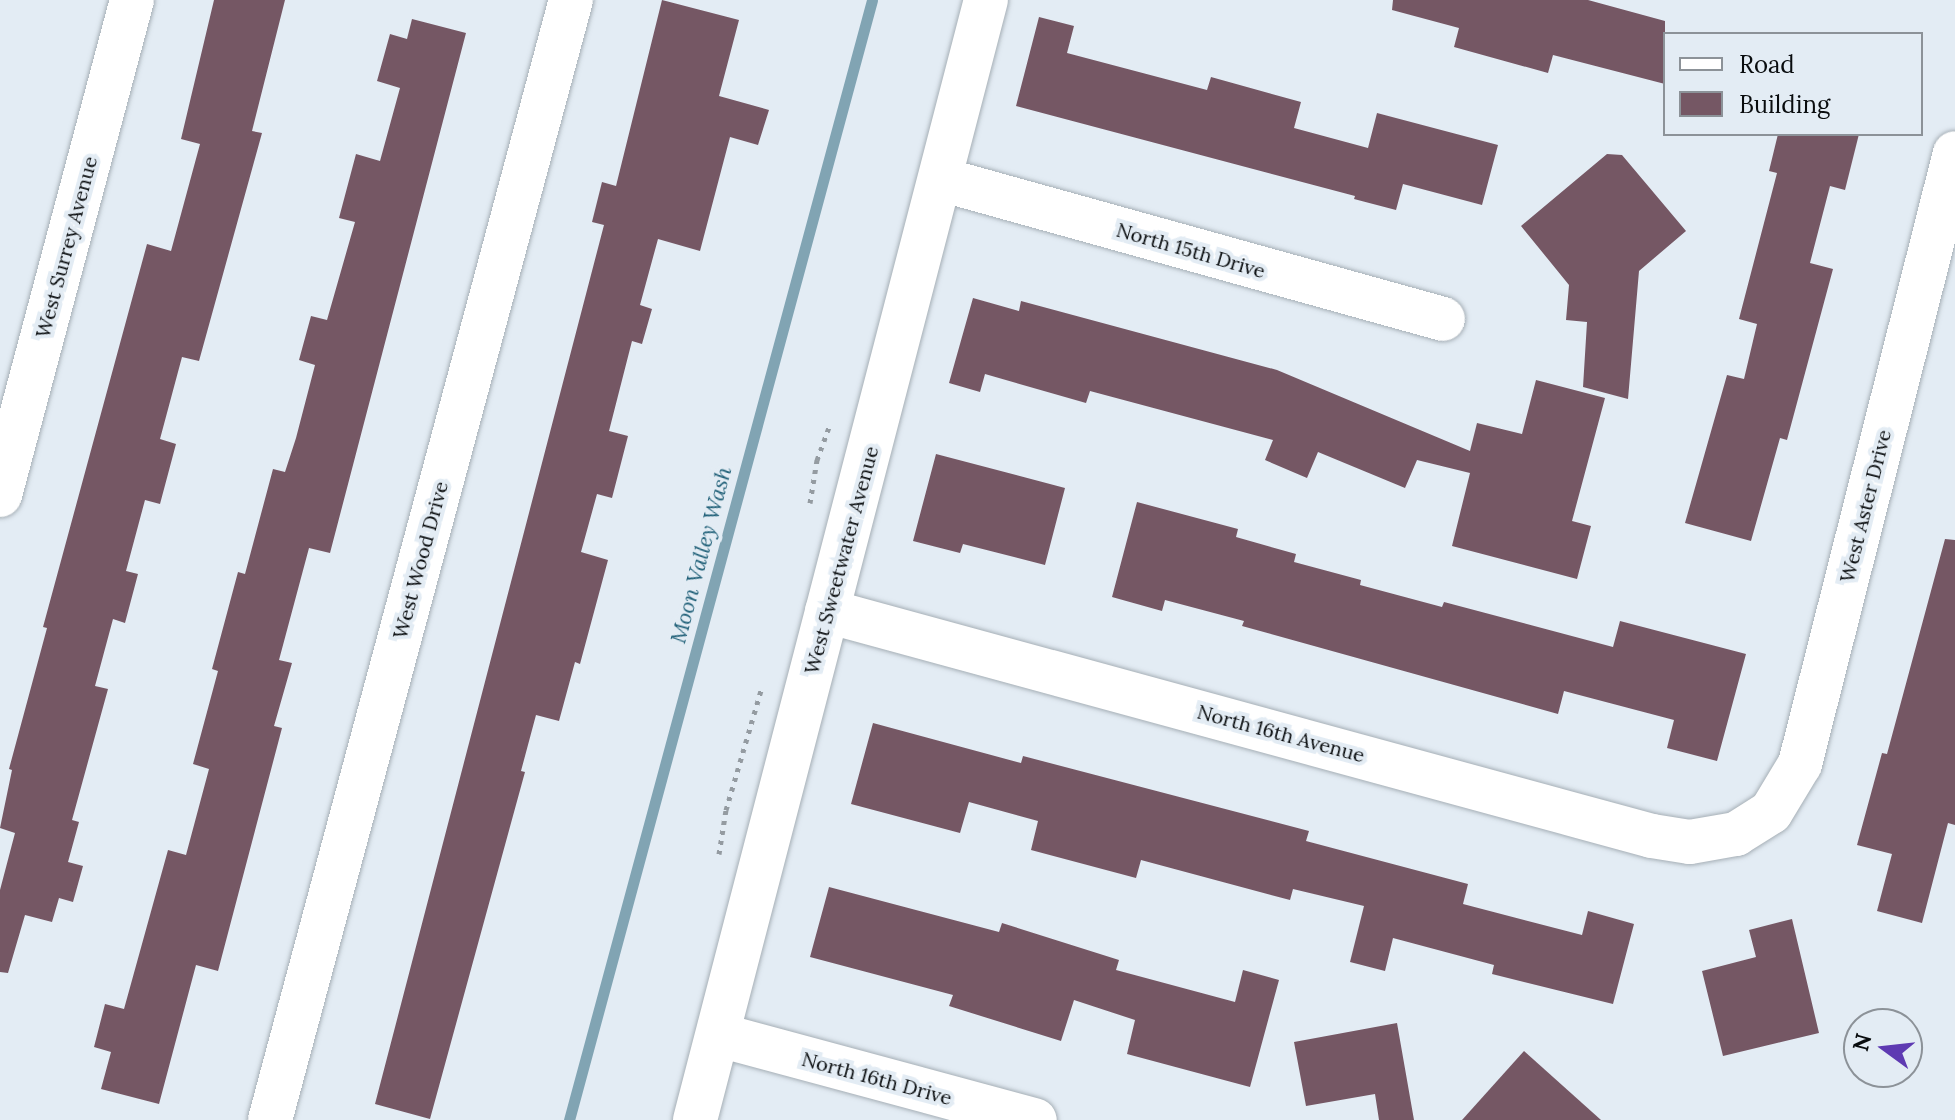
<!DOCTYPE html>
<html>
<head>
<meta charset="utf-8">
<style>
  body { margin:0 }
  #map { position:relative; width:1955px; height:1120px; overflow:hidden; background:#e3ecf4; font-family:Lora,serif }
  div>[style] { position:absolute }
  [style*='--x'] { left:calc(var(--x)*1px); top:calc(var(--y)*1px); width:calc(var(--w)*1px); rotate:calc(var(--a)*1deg) }
  .stream>* { height:11px; margin:-5.5px; padding:0 5.5px; transform-origin:5.5px; border-radius:5.5px; background:#81a4b3 }
  .building>* { inset:0; background:#755764 }
  .path>* { height:5px; margin-top:-2.5px; transform-origin:0; background:repeating-linear-gradient(90deg,#949ba1 0 4px,transparent 0 10px) }
  .roads { filter:drop-shadow(0 0 2px #a6afb6) drop-shadow(0 0 2px #a6afb6) }
  .minor>* { height:44px; margin:-22px; padding:0 22px; transform-origin:22px; border-radius:22px; background:#fff }
  span { translate:-50% -50%; white-space:nowrap; text-align:center; line-height:1.15; -webkit-text-stroke:8px #e3ecf4; paint-order:stroke }
  .street-label { font-size:20px; color:#090c0e }
  .water-label { font-size:22px; color:#206078; font-style:italic }
  .legend { position:absolute; left:1663px; top:32px; width:260px; height:104px; box-sizing:border-box; background:#e3ecf4; border:2px solid #8c9298; margin:0; padding:10px 14px; list-style:none; font-size:24px; color:#090c0e }
  .legend li { display:flex; align-items:center; gap:16px; height:40px }
  .legend b { width:40px; border:2px solid #8c9298 }
  .north { position:absolute; left:1843px; top:1008px; width:80px; height:80px; box-sizing:border-box; background:#e3ecf4; border:2px solid #8c9298; border-radius:50%; rotate:285deg; font-size:22px; font-weight:700; line-height:32px; text-align:center; color:#090c0e }
  .north::after { content:''; display:block; margin:auto; width:28px; height:36px; background:#5e3ab2; clip-path:polygon(50% 0,100% 100%,50% 72%,0 100%) }
</style>
</head>
<body>
<div id="map">
  <div class="stream">
    <div style="--x:569;--y:1120;--w:1160;--a:-74.86"></div>
  </div>
  <div class="building">
    <div style="clip-path:polygon(214px 0,285px 0,252px 131px,262px 133px,199px 361px,182px 357px,160px 439px,176px 444px,160px 504px,145px 500px,126px 571px,138px 574px,125px 623px,113px 619px,95px 686px,108px 689px,72px 820px,79px 822px,68px 862px,83px 866px,73px 902px,59px 898px,52px 922px,25px 915px,8px 973px,0 972px,0 890px,15px 833px,0 828px,12px 770px,9px 769px,47px 628px,43px 627px,147px 244px,171px 251px,200px 144px,181px 139px)"></div>
    <div style="clip-path:polygon(662px 0,739px 20px,719px 96px,769px 110px,758px 145px,730px 137px,700px 251px,658px 239px,640px 305px,652px 309px,642px 344px,632px 341px,609px 431px,628px 436px,612px 498px,597px 494px,581px 552px,608px 560px,580px 664px,575px 662px,559px 721px,536px 715px,521px 771px,525px 772px,430px 1119px,375px 1104px,604px 225px,592px 222px,602px 182px,616px 186px)"></div>
    <div style="clip-path:polygon(1393px 0,1588px 0,1665px 21px,1665px 84px,1553px 55px,1548px 73px,1454px 47px,1459px 28px,1392px 10px)"></div>
    <div style="clip-path:polygon(1039px 17px,1074px 26px,1067px 53px,1207px 90px,1211px 77px,1301px 102px,1294px 128px,1368px 148px,1377px 113px,1498px 145px,1482px 205px,1403px 184px,1396px 210px,1354px 199px,1355px 196px,1016px 106px)"></div>
    <div style="clip-path:polygon(412px 19px,466px 33px,330px 553px,309px 548px,279px 660px,292px 663px,274px 726px,282px 728px,218px 971px,196px 965px,159px 1104px,101px 1089px,111px 1052px,94px 1047px,105px 1004px,124px 1009px,168px 850px,186px 855px,209px 769px,193px 764px,218px 671px,212px 669px,238px 572px,245px 574px,273px 469px,285px 472px,296px 438px,315px 365px,299px 360px,311px 316px,327px 320px,355px 222px,339px 218px,356px 154px,380px 161px,400px 88px,377px 81px,390px 34px,407px 39px)"></div>
    <div style="clip-path:polygon(1778px 134px,1859px 134px,1845px 190px,1830px 186px,1810px 263px,1833px 269px,1787px 440px,1780px 438px,1751px 541px,1685px 523px,1727px 375px,1744px 379px,1757px 324px,1739px 319px,1777px 173px,1769px 171px)"></div>
    <div style="clip-path:polygon(1607px 154px,1622px 155px,1686px 231px,1639px 271px,1628px 399px,1583px 387px,1587px 322px,1566px 320px,1569px 285px,1521px 226px)"></div>
    <div style="clip-path:polygon(973px 298px,1019px 311px,1021px 301px,1277px 370px,1470px 451px,1477px 423px,1522px 434px,1536px 380px,1605px 398px,1572px 521px,1591px 526px,1577px 579px,1452px 546px,1470px 473px,1417px 460px,1405px 488px,1318px 452px,1307px 478px,1265px 460px,1273px 440px,1090px 391px,1086px 403px,985px 374px,980px 392px,949px 383px)"></div>
    <div style="clip-path:polygon(936px 454px,1065px 488px,1045px 565px,963px 544px,960px 553px,913px 541px)"></div>
    <div style="clip-path:polygon(1137px 502px,1238px 529px,1236px 537px,1296px 554px,1294px 562px,1361px 580px,1360px 585px,1442px 607px,1444px 602px,1613px 647px,1620px 621px,1746px 654px,1717px 761px,1667px 748px,1674px 720px,1564px 691px,1558px 714px,1242px 626px,1244px 621px,1165px 600px,1162px 611px,1112px 597px)"></div>
    <div style="clip-path:polygon(1945px 539px,1955px 540px,1955px 825px,1948px 823px,1922px 923px,1877px 911px,1892px 854px,1857px 845px,1882px 753px,1887px 754px)"></div>
    <div style="clip-path:polygon(873px 723px,1021px 763px,1023px 756px,1309px 831px,1306px 841px,1468px 884px,1463px 904px,1582px 935px,1588px 911px,1634px 924px,1613px 1004px,1492px 974px,1494px 965px,1393px 938px,1385px 971px,1350px 962px,1364px 906px,1293px 889px,1290px 900px,1141px 860px,1136px 878px,1031px 850px,1038px 821px,969px 802px,960px 833px,851px 804px)"></div>
    <div style="clip-path:polygon(829px 887px,999px 932px,1002px 923px,1119px 960px,1116px 970px,1235px 1002px,1243px 970px,1279px 980px,1250px 1087px,1127px 1054px,1135px 1020px,1074px 1000px,1061px 1041px,949px 1006px,953px 995px,810px 957px)"></div>
    <div style="clip-path:polygon(1792px 919px,1819px 1033px,1723px 1056px,1702px 971px,1756px 957px,1749px 930px)"></div>
    <div style="clip-path:polygon(1397px 1023px,1414px 1120px,1379px 1120px,1375px 1094px,1306px 1106px,1294px 1042px)"></div>
    <div style="clip-path:polygon(1524px 1051px,1601px 1120px,1462px 1120px)"></div>
  </div>
  <div class="path">
    <div style="--x:810;--y:503;--w:44;--a:-80.8"></div>
    <div style="--x:817;--y:460;--w:37;--a:-70"></div>
    <div style="--x:719;--y:854;--w:45;--a:-81"></div>
    <div style="--x:726;--y:810;--w:125;--a:-73.7"></div>
  </div>
  <div class="roads">
    <div class="minor">
      <div style="--x:940;--y:179;--w:522;--a:15.55"></div>
      <div style="--x:0;--y:495;--w:512;--a:-75.07"></div>
      <div style="--x:827;--y:611;--w:855;--a:15.26"></div>
      <div style="--x:1652;--y:836;--w:38;--a:9"></div>
      <div style="--x:1690;--y:842;--w:47;--a:-9.9"></div>
      <div style="--x:1736;--y:834;--w:41;--a:-32.2"></div>
      <div style="--x:1771;--y:812;--w:56;--a:-58.9"></div>
      <div style="--x:1800;--y:764;--w:630;--a:-75.77"></div>
      <div style="--x:719;--y:1035;--w:327;--a:15.1"></div>
      <div style="--x:270;--y:1120;--w:1160;--a:-74.96"></div>
      <div style="--x:695;--y:1120;--w:1157;--a:-75.44"></div>
    </div>
  </div>
  <div class="street-label">
    <span style="left:66px;top:247px;rotate:-75deg">West Surrey Avenue</span>
    <span style="left:1191px;top:250px;rotate:16deg">North 15th Drive</span>
    <span style="left:1865px;top:506px;rotate:-76deg">West Aster Drive</span>
    <span style="left:420px;top:560px;rotate:-75deg">West Wood Drive</span>
    <span style="left:841px;top:560px;rotate:-75deg">West Sweetwater Avenue</span>
    <span style="left:1281px;top:733px;rotate:15deg">North 16th Avenue</span>
    <span style="left:877px;top:1078px;rotate:15deg">North 16th Drive</span>
  </div>
  <div class="water-label">
    <span style="left:701px;top:555px;rotate:-75deg">Moon Valley Wash</span>
  </div>
  <ul class="legend">
  <li><b style="height:10px;background:#fff"></b>Road</li>
  <li><b style="height:22px;background:#755764"></b>Building</li>
  </ul>
  <div class="north">N</div>
</div>
</body>
</html>
